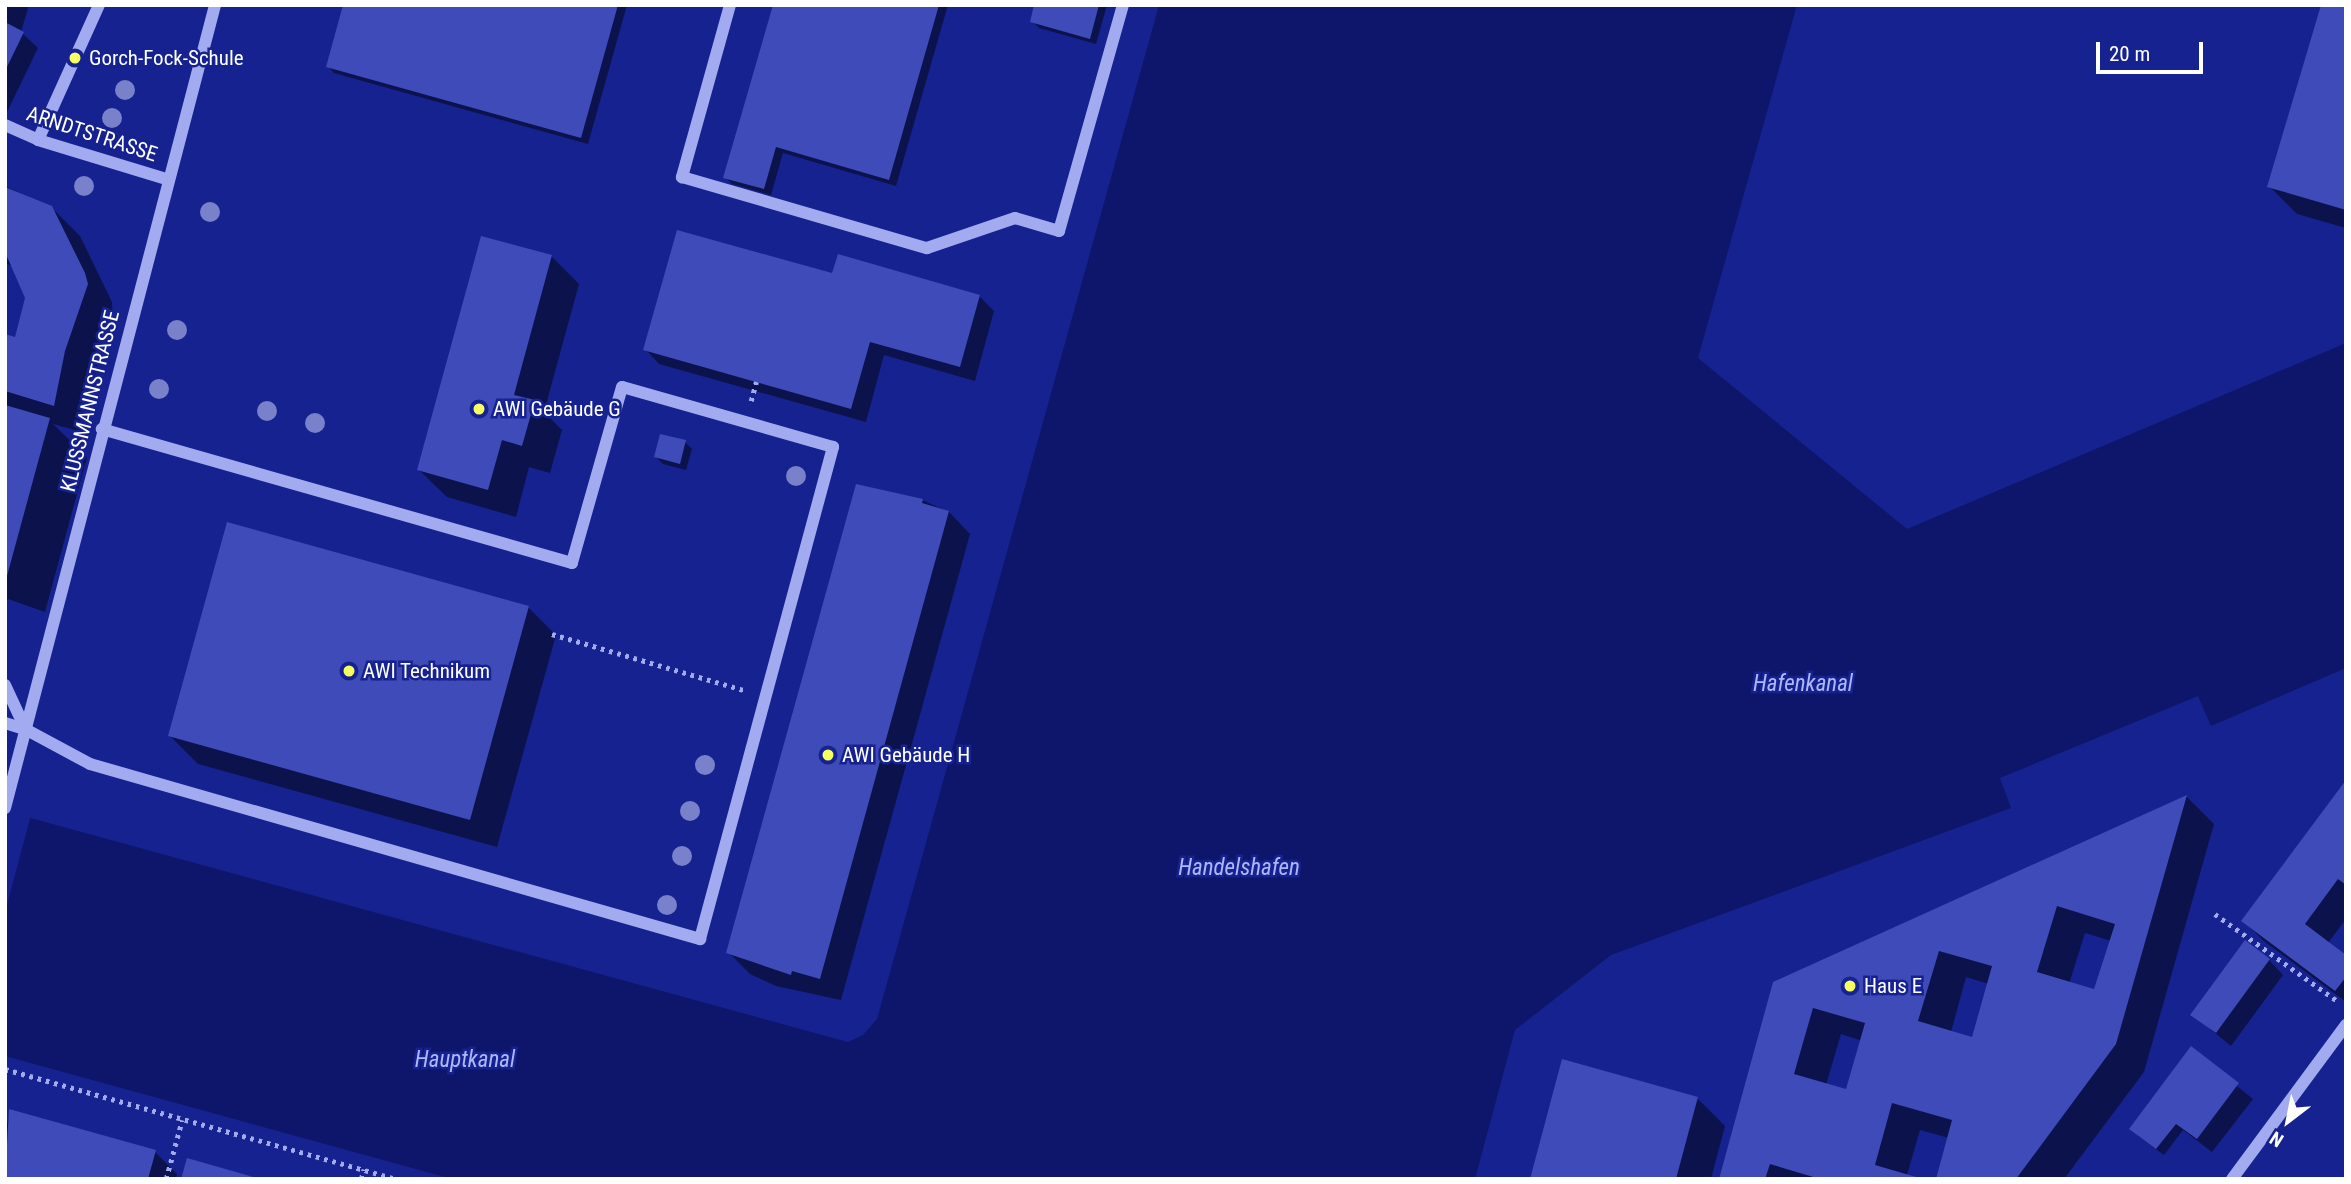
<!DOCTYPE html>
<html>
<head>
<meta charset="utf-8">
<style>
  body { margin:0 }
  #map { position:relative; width:2351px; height:1184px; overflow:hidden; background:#16228f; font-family:"Roboto Condensed",sans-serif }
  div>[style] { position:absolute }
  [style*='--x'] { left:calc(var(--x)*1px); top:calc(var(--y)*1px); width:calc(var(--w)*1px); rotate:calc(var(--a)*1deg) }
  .water>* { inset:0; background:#0e166c }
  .pier>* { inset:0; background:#16228f }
  .shadow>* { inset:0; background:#0007 }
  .building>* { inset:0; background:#3e4bb8 }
  .path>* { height:4.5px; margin-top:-2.25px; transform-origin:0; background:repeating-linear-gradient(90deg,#a2abf0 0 3.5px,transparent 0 8.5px) }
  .minor>* { height:12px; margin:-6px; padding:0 6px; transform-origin:6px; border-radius:6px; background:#a2abf0 }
  .trees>* { width:20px; height:20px; margin:-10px; border-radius:50%; background:#7881ca }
  .dots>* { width:19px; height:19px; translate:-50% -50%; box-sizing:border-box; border:4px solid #16228f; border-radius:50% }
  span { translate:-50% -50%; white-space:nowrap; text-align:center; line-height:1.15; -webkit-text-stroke:5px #16228f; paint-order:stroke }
  .poi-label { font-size:21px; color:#fff }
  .left { translate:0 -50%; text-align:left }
  .street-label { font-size:21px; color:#fff }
  .water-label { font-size:23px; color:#aeb7f7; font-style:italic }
  .frame { position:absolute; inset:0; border:7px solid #fff; pointer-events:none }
  .north { position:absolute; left:2253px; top:1086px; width:70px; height:70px; -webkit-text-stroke:5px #16228f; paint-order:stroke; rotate:212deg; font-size:19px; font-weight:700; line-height:28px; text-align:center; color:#fff }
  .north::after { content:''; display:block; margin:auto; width:24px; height:32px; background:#fff; clip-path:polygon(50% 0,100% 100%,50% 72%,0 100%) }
  .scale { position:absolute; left:2096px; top:42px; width:107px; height:32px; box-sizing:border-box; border:4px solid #fff; border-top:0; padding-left:9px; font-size:21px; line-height:24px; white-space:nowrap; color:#fff; -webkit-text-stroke:5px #16228f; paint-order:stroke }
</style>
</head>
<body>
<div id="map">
  <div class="water">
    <div style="clip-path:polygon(1159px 5px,1797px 5px,1698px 358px,1907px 529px,2346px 343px,2346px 668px,2211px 726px,2198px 696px,2000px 778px,2011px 808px,1611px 955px,1515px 1030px,1475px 1179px,452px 1179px,5px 1056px,5px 811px,848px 1042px,863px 1035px,877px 1019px)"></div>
  </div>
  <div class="pier">
    <div style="clip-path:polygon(5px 807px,31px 815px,5px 912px)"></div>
  </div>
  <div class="shadow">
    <div style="clip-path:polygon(5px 5px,29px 5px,21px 32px,38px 48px,7px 112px)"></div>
    <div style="clip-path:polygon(345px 5px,627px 5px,588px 144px,334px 73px,328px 66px)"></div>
    <div style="clip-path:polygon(774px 5px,948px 5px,896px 186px,783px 153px,771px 195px,732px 184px,725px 177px)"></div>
    <div style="clip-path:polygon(1036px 5px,1107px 5px,1096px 44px,1039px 28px,1032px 21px)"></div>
    <div style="clip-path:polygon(2346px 5px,2346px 228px,2297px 214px,2269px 186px)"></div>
    <div style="clip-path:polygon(5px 186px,51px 207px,80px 236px,112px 302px,113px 320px,108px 322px,82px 432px,53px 424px,87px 457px,45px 612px,8px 599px,5px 607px,5px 336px,17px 340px,27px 297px,14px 267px,5px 263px)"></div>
    <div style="clip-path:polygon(551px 256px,579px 284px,544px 412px,562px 430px,550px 473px,529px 467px,516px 517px,447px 497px,419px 470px)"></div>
    <div style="clip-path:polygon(979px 296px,994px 311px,975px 381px,884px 355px,866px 422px,659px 364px,645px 349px)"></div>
    <div style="clip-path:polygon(685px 442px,692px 449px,686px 470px,663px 464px,656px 457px)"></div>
    <div style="clip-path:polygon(922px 500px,949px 512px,970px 534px,841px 1000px,776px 986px,750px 974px,728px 952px)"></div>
    <div style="clip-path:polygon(528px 607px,556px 635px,497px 847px,198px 764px,170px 736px)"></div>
    <div style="clip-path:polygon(2346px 782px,2346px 919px,2328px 943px,2346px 957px,2346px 1002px,2265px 942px,2243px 921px)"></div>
    <div style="clip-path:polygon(evenodd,2187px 797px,2214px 824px,2144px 1072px,2064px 1179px,1938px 1179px,1949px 1138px,1920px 1130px,1907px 1175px,1920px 1179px,1721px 1179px,1775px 983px,2187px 797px,2085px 933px,2111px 941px,2096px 992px,2069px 984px,2085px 933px,2187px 797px,1966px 977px,1989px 984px,1973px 1039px,1951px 1032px,1966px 977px,2187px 797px,1841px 1034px,1862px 1041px,1847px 1091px,1826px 1085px,1841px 1034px)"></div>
    <div style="clip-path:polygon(2269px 960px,2283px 975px,2231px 1046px,2193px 1015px)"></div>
    <div style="clip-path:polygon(2191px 1049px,2253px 1099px,2212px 1152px,2183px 1130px,2164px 1155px,2138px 1136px)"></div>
    <div style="clip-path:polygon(1697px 1098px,1725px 1126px,1711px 1179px,1532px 1179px)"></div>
    <div style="clip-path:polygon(11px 1111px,155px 1152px,177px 1174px,176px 1179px,5px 1179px,5px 1130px)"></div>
  </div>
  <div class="building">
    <div style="clip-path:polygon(343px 5px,618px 5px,581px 138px,326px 67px)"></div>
    <div style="clip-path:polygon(773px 5px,939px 5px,889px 180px,776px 147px,764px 189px,723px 178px)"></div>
    <div style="clip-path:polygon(1034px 5px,1099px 5px,1090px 39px,1030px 22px)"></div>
    <div style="clip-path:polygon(2321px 5px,2346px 5px,2346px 210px,2267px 187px)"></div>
    <div style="clip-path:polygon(5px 22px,24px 32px,5px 71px)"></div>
    <div style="clip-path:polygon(5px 187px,52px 206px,85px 273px,88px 284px,65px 351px,54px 406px,5px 391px,5px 334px,15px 337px,25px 298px,5px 252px)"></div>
    <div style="clip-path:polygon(677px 230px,832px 273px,838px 254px,980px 295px,960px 367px,870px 342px,851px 409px,643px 350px)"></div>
    <div style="clip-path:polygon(481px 236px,552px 255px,514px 395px,535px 400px,522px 446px,502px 440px,488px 490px,417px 470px)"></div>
    <div style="clip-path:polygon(5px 405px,50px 418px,7px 576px,5px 575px)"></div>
    <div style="clip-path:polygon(660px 434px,686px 440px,680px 464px,654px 457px)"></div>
    <div style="clip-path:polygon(856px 484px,923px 499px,922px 503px,949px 511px,820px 979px,792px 971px,791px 975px,726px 953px)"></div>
    <div style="clip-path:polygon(227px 522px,529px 606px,470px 820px,168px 736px)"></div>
    <div style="clip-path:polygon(2346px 780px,2346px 885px,2338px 879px,2305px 924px,2346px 955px,2346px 977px,2335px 991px,2241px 921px)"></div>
    <div style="clip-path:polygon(evenodd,2187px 795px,2116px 1044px,2016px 1179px,1936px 1179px,1952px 1120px,1892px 1103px,1875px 1165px,1923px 1179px,1820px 1179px,1770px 1164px,1765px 1179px,1719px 1179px,1773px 982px,2187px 795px,2057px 906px,2115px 924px,2094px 989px,2037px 972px,2057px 906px,2187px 795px,1939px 951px,1992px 966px,1972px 1037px,1918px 1021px,1939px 951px,2187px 795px,1813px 1008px,1865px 1023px,1846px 1089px,1794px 1074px,1813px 1008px)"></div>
    <div style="clip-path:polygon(2245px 940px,2270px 959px,2216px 1033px,2190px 1015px)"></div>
    <div style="clip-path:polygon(2191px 1046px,2239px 1083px,2197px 1139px,2176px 1124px,2156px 1149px,2129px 1129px)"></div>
    <div style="clip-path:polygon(1562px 1059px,1698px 1097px,1676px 1179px,1530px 1179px)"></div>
    <div style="clip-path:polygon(9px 1109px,156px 1150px,148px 1179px,5px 1179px)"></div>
    <div style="clip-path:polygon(187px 1158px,257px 1178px,257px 1179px,181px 1179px)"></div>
  </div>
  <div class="path">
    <div style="--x:751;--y:401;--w:20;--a:-75"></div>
    <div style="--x:552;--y:634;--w:200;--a:16.3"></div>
    <div style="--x:2215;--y:914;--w:152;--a:35.4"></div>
    <div style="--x:5;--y:1069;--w:407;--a:15.7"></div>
    <div style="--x:166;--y:1179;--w:61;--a:-74.8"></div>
    <div style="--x:361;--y:1179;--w:10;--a:-73"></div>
  </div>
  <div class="minor">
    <div style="--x:730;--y:5;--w:179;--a:105.6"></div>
    <div style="--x:682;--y:177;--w:255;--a:16.2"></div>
    <div style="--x:927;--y:248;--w:93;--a:-18.8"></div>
    <div style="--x:1015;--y:218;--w:46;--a:16.5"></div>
    <div style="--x:1059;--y:231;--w:235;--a:-74.2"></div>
    <div style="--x:5;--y:125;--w:36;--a:24"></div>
    <div style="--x:38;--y:140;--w:134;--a:16.9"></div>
    <div style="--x:38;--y:140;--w:148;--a:-65.7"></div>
    <div style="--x:5;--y:685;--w:47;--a:65.1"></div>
    <div style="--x:5;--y:723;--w:21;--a:17"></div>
    <div style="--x:25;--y:729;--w:74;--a:28.3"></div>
    <div style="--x:90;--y:764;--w:635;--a:16.01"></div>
    <div style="--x:700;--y:939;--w:510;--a:-74.87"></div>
    <div style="--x:833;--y:447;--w:219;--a:-164.1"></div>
    <div style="--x:622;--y:387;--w:183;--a:105.9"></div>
    <div style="--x:572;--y:563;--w:489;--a:-164.1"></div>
    <div style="--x:5;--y:808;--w:830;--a:-75.34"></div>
    <div style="--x:2232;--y:1179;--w:192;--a:-53.5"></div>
  </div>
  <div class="trees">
    <div style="left:125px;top:90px"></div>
    <div style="left:112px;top:118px"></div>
    <div style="left:84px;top:186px"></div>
    <div style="left:210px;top:212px"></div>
    <div style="left:177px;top:330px"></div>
    <div style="left:159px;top:389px"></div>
    <div style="left:267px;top:411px"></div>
    <div style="left:315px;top:423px"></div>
    <div style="left:796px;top:476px"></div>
    <div style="left:705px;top:765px"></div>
    <div style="left:690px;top:811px"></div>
    <div style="left:682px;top:856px"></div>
    <div style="left:667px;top:905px"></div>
  </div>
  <div class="dots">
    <div style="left:75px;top:58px;background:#f7ff61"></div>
    <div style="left:479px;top:409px;background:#f7ff61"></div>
    <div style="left:349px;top:671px;background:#f7ff61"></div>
    <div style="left:828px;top:755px;background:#f7ff61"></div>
    <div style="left:1850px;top:986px;background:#f7ff61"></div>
  </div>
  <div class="poi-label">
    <span class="left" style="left:89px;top:58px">Gorch-Fock-Schule</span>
    <span class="left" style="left:493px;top:409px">AWI Gebäude G</span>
    <span class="left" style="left:363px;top:671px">AWI Technikum</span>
    <span class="left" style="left:842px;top:755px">AWI Gebäude H</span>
    <span class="left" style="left:1864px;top:986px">Haus E</span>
  </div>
  <div class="street-label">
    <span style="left:92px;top:134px;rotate:18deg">ARNDTSTRASSE</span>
    <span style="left:90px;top:401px;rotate:-76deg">KLUSSMANNSTRASSE</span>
  </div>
  <div class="water-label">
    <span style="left:1803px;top:684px">Hafenkanal</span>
    <span style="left:1239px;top:868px">Handelshafen</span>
    <span style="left:465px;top:1060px">Hauptkanal</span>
  </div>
  <div class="frame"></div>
  <div class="north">N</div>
  <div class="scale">20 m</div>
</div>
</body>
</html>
